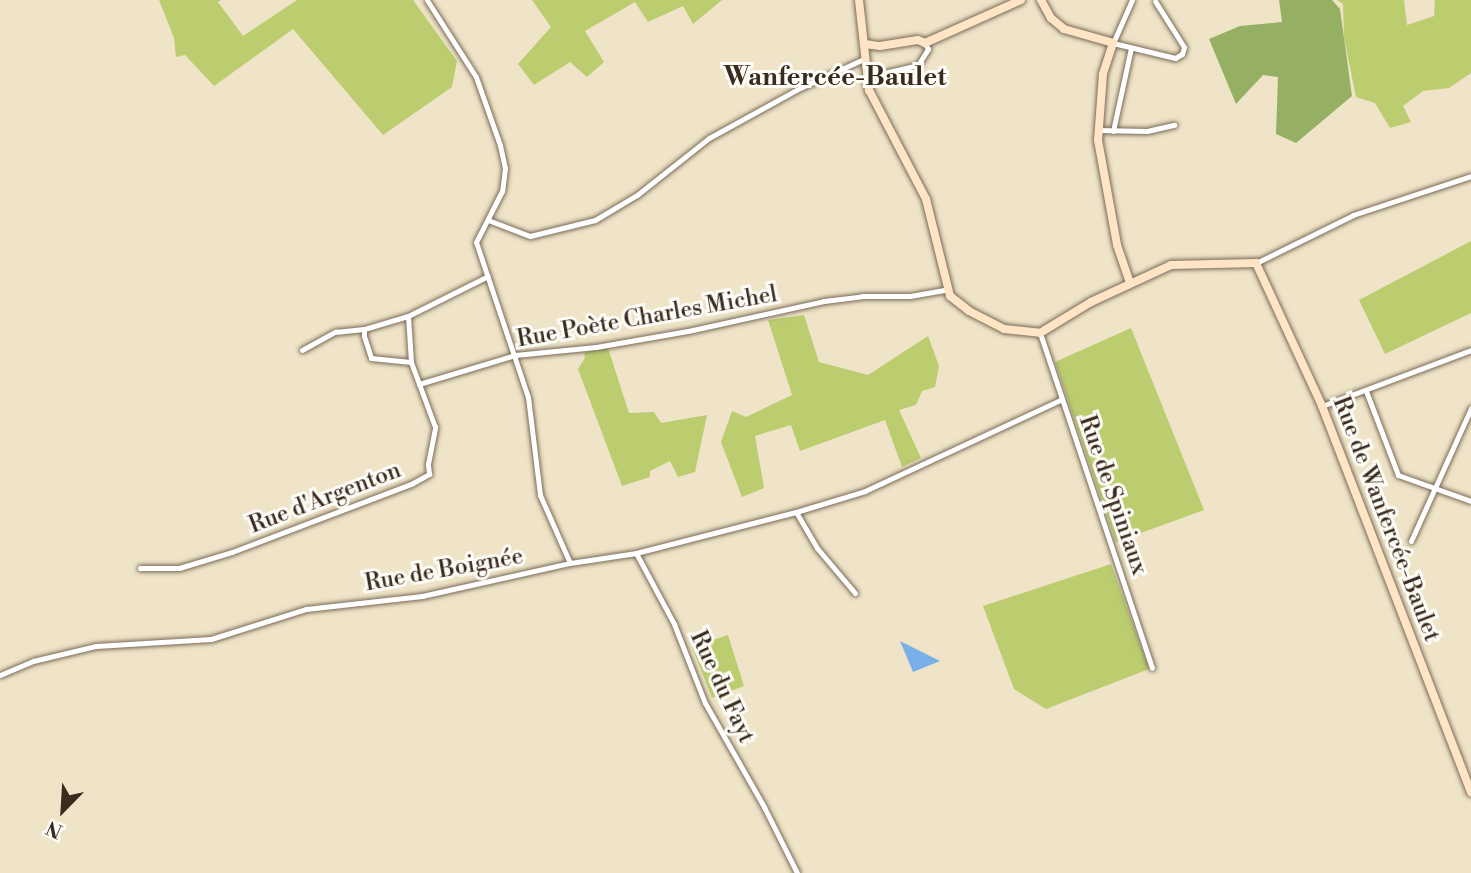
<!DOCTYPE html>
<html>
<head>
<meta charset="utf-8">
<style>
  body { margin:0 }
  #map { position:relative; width:1471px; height:873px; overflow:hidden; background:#efe4c7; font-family:"Libre Bodoni",serif }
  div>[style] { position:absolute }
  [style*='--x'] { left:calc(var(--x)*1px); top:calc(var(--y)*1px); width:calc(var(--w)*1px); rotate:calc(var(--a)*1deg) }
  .green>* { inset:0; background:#bccd70 }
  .forest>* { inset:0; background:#95b062 }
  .water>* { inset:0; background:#7bafe9 }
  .roads { filter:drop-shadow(0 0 2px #7a6b59) drop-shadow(0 0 2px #7a6b59) }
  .minor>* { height:5px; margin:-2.5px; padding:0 2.5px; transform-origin:2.5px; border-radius:2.5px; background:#fff }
  .secondary>* { height:8px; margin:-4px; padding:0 4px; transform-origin:4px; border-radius:4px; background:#ffe4c6 }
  span { translate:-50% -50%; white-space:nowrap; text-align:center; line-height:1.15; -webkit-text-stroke:6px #fdfcf7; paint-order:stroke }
  .street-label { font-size:23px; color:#3b2a1e }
  .quarter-label { font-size:26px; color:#3b2a1e; font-weight:700 }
  .north { position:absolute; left:28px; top:775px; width:70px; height:70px; -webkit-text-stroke:5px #fdfcf7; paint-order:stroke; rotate:204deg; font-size:19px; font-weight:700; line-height:28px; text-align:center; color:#3b2a1e }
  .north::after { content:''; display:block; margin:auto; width:24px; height:32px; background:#3b2a1e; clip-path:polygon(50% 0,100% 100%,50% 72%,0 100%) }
</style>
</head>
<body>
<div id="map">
  <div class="green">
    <div style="clip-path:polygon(159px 0,221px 0,218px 2px,243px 36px,297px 0,413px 0,457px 61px,452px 87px,383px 135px,293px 29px,214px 86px,185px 55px,176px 57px,174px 38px)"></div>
    <div style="clip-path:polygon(532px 0,722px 0,693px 24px,683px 6px,648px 22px,635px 2px,585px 31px,604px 62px,587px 77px,570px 62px,534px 85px,518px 64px,551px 27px)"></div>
    <div style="clip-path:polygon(1337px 0,1404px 0,1407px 25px,1434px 16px,1435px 0,1471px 0,1471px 73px,1449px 88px,1423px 91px,1403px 106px,1411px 122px,1390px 128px,1375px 103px,1356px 97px,1344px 38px,1343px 4px)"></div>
    <div style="clip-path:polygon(1471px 241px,1471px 313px,1385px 354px,1359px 300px)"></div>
    <div style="clip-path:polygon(804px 315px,819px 362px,868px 375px,928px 336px,939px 366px,935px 387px,922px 391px,916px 405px,899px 410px,921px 458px,902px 467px,885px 420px,800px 451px,791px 425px,755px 436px,764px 488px,742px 497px,721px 442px,732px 411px,746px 417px,792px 395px,768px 320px)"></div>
    <div style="clip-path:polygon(1131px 328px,1204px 510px,1116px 542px,1055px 362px)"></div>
    <div style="clip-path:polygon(607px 345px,629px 413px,654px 412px,661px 423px,707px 415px,695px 472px,678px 477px,670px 461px,650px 471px,650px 477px,622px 486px,578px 369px,585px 358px,584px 353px)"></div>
    <div style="clip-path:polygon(1111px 564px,1149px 669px,1046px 709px,1014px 689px,983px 606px)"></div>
    <div style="clip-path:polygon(728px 635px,744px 686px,712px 698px,692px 647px)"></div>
  </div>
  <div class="forest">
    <div style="clip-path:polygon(1279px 0,1332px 0,1340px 9px,1352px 96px,1296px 143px,1276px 134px,1278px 77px,1263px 75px,1236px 104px,1209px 39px,1240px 26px,1282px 22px)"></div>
  </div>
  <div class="water">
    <div style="clip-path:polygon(900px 641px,940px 661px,913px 672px)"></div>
  </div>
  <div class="roads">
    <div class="minor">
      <div style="--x:427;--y:0;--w:91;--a:57.5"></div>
      <div style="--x:476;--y:77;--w:72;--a:70.6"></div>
      <div style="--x:500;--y:145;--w:24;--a:78"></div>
      <div style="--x:505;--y:168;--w:23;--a:97"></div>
      <div style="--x:502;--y:191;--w:57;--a:117"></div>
      <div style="--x:476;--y:242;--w:163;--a:71.5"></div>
      <div style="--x:528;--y:397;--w:99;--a:83"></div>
      <div style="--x:540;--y:495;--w:74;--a:66.2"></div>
      <div style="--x:1132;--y:0;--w:47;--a:113.8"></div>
      <div style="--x:1113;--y:43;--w:64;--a:13.6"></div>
      <div style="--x:1175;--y:58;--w:8;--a:-30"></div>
      <div style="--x:1182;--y:54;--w:7;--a:-74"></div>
      <div style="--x:1184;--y:47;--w:54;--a:-122.2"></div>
      <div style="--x:867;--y:77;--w:52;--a:-13.2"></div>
      <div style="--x:918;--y:65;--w:19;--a:-58"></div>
      <div style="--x:928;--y:49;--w:7;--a:-117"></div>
      <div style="--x:1098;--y:130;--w:49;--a:1.2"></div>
      <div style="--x:1147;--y:131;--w:28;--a:-13"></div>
      <div style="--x:1113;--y:131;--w:85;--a:-77.8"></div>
      <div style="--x:488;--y:220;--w:45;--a:20.9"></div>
      <div style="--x:530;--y:236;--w:67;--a:-13.8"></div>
      <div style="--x:595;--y:220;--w:49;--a:-30.8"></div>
      <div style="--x:637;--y:195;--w:92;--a:-38.4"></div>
      <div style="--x:709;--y:138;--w:104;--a:-28.8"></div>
      <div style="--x:800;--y:88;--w:70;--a:-24.4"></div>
      <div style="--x:1256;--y:263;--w:108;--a:-26.3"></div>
      <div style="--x:1353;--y:215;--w:124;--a:-18.3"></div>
      <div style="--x:408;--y:316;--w:46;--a:163.5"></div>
      <div style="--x:364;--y:329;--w:7;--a:90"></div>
      <div style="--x:364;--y:336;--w:23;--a:72"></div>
      <div style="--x:371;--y:358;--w:40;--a:5.7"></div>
      <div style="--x:1040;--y:333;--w:353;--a:71.5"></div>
      <div style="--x:302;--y:350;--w:38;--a:-29"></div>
      <div style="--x:335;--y:332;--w:29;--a:-6"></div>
      <div style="--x:419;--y:384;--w:100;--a:-16.8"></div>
      <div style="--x:515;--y:355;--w:81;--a:-5.6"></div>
      <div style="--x:596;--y:347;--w:93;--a:-9.9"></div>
      <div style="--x:688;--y:331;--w:139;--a:-12.4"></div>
      <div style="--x:824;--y:301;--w:38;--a:-7"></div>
      <div style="--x:862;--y:296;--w:48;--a:0"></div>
      <div style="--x:910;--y:296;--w:39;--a:-10"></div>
      <div style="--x:1366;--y:391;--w:90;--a:69.1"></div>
      <div style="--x:1398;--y:475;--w:77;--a:19.6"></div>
      <div style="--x:1322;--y:406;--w:159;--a:-20.6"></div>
      <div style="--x:796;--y:512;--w:42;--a:59.7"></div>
      <div style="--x:817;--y:548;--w:59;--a:49.8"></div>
      <div style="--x:1411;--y:541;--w:146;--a:-65.7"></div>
      <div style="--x:636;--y:553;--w:81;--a:61.8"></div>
      <div style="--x:674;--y:624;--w:85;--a:68.6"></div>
      <div style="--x:705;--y:703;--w:120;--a:60.4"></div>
      <div style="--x:764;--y:807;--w:74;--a:63.4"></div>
      <div style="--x:140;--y:568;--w:39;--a:0"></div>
      <div style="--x:179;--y:568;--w:55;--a:-16.8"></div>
      <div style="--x:232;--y:552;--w:191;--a:-20.8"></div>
      <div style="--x:411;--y:484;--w:21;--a:-29"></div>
      <div style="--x:429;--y:474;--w:10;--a:-96"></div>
      <div style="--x:428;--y:464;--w:38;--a:-79"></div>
      <div style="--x:435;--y:427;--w:69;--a:-110.3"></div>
      <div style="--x:411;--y:362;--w:46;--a:-93.7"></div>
      <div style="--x:408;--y:316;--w:89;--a:-26.6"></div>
      <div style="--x:0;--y:675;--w:36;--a:-23"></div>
      <div style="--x:33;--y:661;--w:65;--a:-13.4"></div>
      <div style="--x:96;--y:646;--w:115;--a:-3.5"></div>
      <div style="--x:211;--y:639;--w:100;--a:-17.5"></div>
      <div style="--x:306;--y:609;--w:117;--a:-6.4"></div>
      <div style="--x:422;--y:596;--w:152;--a:-12.6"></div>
      <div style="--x:570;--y:563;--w:67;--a:-8.6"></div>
      <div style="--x:636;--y:553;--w:165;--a:-14.4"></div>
      <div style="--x:796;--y:512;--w:72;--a:-16.9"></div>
      <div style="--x:865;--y:491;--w:217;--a:-25"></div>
    </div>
    <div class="secondary">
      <div style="--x:859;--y:0;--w:91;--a:83.7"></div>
      <div style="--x:869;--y:90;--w:123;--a:62.4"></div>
      <div style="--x:926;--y:199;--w:100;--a:76.1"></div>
      <div style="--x:950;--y:296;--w:24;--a:38"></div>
      <div style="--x:969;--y:311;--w:39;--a:27"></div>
      <div style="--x:1004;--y:329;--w:36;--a:6"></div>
      <div style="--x:1040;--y:333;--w:60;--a:-31.3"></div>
      <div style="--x:1091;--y:302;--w:88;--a:-24.8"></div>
      <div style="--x:1171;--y:265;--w:85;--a:-1.3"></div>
      <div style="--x:1256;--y:263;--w:157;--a:65.2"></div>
      <div style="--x:1322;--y:406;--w:414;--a:68.9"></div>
      <div style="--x:1041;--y:0;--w:21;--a:61"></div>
      <div style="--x:1051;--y:18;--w:17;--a:40"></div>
      <div style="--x:1064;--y:29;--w:51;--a:15.9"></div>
      <div style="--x:1113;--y:43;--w:33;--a:108"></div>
      <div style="--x:1103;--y:74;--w:66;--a:94.3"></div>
      <div style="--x:1098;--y:140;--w:107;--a:79.7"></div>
      <div style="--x:1117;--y:245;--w:39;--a:71"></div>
      <div style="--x:865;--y:44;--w:15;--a:8"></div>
      <div style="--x:880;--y:46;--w:38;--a:-9"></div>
      <div style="--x:918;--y:40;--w:8;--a:23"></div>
      <div style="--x:925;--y:43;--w:105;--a:-24.1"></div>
    </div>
  </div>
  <div class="street-label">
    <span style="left:647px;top:317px;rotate:-10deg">Rue Poète Charles Michel</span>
    <span style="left:1113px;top:495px;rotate:71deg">Rue de Spiniaux</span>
    <span style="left:325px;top:498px;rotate:-21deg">Rue d'Argenton</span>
    <span style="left:1386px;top:519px;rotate:69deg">Rue de Wanfercée-Baulet</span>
    <span style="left:444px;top:570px;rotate:-10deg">Rue de Boignée</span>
    <span style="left:722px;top:687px;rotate:65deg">Rue du Fayt</span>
  </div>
  <div class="quarter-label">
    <span style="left:835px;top:78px">Wanfercée-Baulet</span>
  </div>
  <div class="north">N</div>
</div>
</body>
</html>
